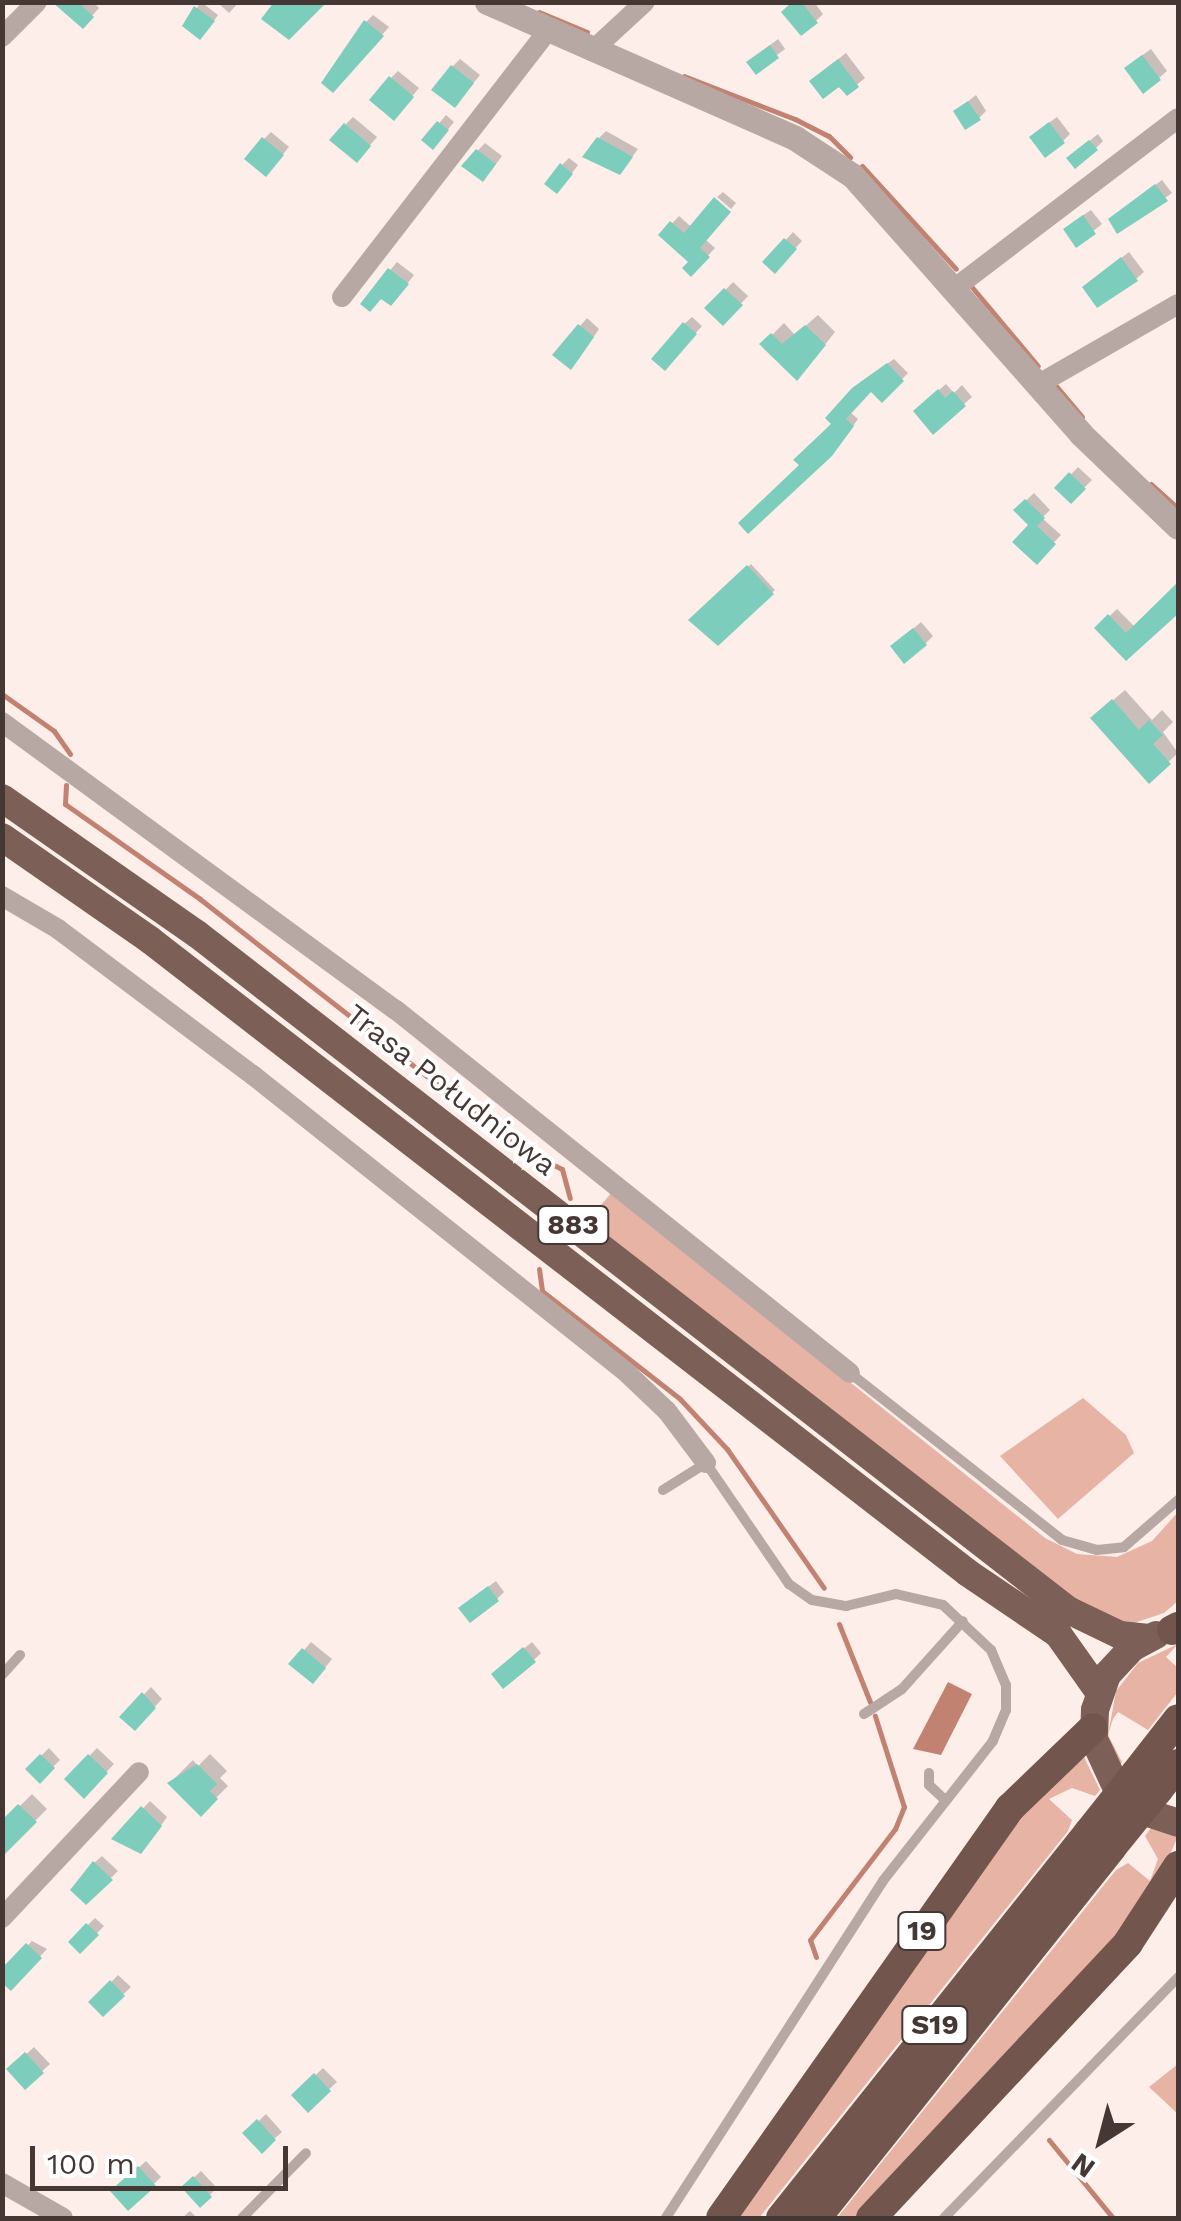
<!DOCTYPE html>
<html>
<head>
<meta charset="utf-8">
<style>
  body { margin:0 }
  #map { position:relative; width:1181px; height:2221px; overflow:hidden; background:#fdeeea; font-family:"Work Sans",sans-serif }
  div>[style] { position:absolute }
  [style*='--x'] { left:calc(var(--x)*1px); top:calc(var(--y)*1px); width:calc(var(--w)*1px); rotate:calc(var(--a)*1deg) }
  .green>* { inset:0; background:#e7b3a4 }
  .water>* { inset:0; background:#c28271 }
  .shadow>* { inset:0; background:#0003 }
  .stream>* { height:5px; margin:-2.5px; padding:0 2.5px; transform-origin:2.5px; border-radius:2.5px; background:#c28271 }
  .building>* { inset:0; background:#7dcdbd }
  .service>* { height:10px; margin:-5px; padding:0 5px; transform-origin:5px; border-radius:5px; background:#b7a8a4 }
  .minor>* { height:20px; margin:-10px; padding:0 10px; transform-origin:10px; border-radius:10px; background:#b7a8a4 }
  .tertiary>* { height:25px; margin:-12.5px; padding:0 12.5px; transform-origin:12.5px; border-radius:12.5px; background:#b7a8a4 }
  .trunk>* { height:28px; margin:-14px; padding:0 14px; transform-origin:14px; border-radius:14px; background:#7c6058 }
  .motorway>* { height:30px; margin:-15px; padding:0 15px; transform-origin:15px; border-radius:15px; background:#72554d }
  .motorway-bridge>* { height:30px; margin:-15px; padding:0 15px; transform-origin:15px; border-radius:15px; background:#72554d }
  span { translate:-50% -50%; white-space:nowrap; text-align:center; line-height:1.15; -webkit-text-stroke:8px #fff; paint-order:stroke }
  .shield-label span { padding:2px 8px; background:#fff; border:2px solid; border-radius:8px; -webkit-text-stroke-width:0 }
  .shield-label { font-size:28px; color:#453834; font-weight:700 }
  .street-label { font-size:30px; color:#453834 }
  .frame { position:absolute; inset:0; border:5px solid #453834; pointer-events:none }
  .north { position:absolute; left:1051px; top:2091px; width:100px; height:100px; -webkit-text-stroke:8px #fff; paint-order:stroke; rotate:216deg; font-size:28px; font-weight:700; line-height:40px; text-align:center; color:#453834 }
  .north::after { content:''; display:block; margin:auto; width:35px; height:45px; background:#453834; clip-path:polygon(50% 0,100% 100%,50% 72%,0 100%) }
  .scale { position:absolute; left:30px; top:2146px; width:258px; height:45px; box-sizing:border-box; border:5px solid #453834; border-top:0; padding-left:12px; font-size:30px; line-height:35px; white-space:nowrap; color:#453834; -webkit-text-stroke:8px #fff; paint-order:stroke }
</style>
</head>
<body>
<div id="map">
  <div class="green">
    <div style="clip-path:polygon(612px 1192px,1045px 1538px,1077px 1554px,1117px 1557px,1152px 1541px,1178px 1512px,1178px 1601px,1164px 1613px,1131px 1624px,1091px 1614px,586px 1223px)"></div>
    <div style="clip-path:polygon(1083px 1398px,1126px 1435px,1134px 1453px,1058px 1519px,1000px 1456px)"></div>
    <div style="clip-path:polygon(1178px 1644px,1166px 1657px,1178px 1668px,1178px 1692px,1148px 1730px,1118px 1712px,1113px 1719px,1108px 1735px,1122px 1762px,1118px 1768px,1108px 1735px,1116px 1691px,1138px 1663px)"></div>
    <div style="clip-path:polygon(1084px 1757px,1100px 1790px,1095px 1796px,1072px 1788px,1049px 1799px,1072px 1820px,1068px 1831px,759px 2218px,738px 2218px,1018px 1819px)"></div>
    <div style="clip-path:polygon(1151px 1828px,1178px 1836px,1154px 1892px,948px 2124px,855px 2218px,837px 2218px,1116px 1870px,1128px 1863px,1150px 1881px,1158px 1859px,1145px 1836px)"></div>
    <div style="clip-path:polygon(1178px 2064px,1178px 2114px,1149px 2087px)"></div>
  </div>
  <div class="water">
    <div style="clip-path:polygon(948px 1682px,972px 1694px,941px 1755px,913px 1749px)"></div>
  </div>
  <div class="shadow">
    <div style="clip-path:polygon(68px 2px,93px 2px,99px 8px,83px 26px)"></div>
    <div style="clip-path:polygon(201px 2px,218px 15px,206px 32px,185px 26px)"></div>
    <div style="clip-path:polygon(217px 2px,239px 2px,229px 13px)"></div>
    <div style="clip-path:polygon(794px 2px,814px 2px,823px 14px,816px 21px)"></div>
    <div style="clip-path:polygon(373px 15px,389px 27px,340px 83px,366px 22px)"></div>
    <div style="clip-path:polygon(778px 39px,785px 49px,756px 71px,757px 55px)"></div>
    <div style="clip-path:polygon(1151px 49px,1167px 71px,1159px 78px,1134px 61px)"></div>
    <div style="clip-path:polygon(846px 53px,865px 78px,847px 93px,819px 74px)"></div>
    <div style="clip-path:polygon(460px 59px,480px 75px,462px 97px,453px 66px)"></div>
    <div style="clip-path:polygon(398px 71px,419px 88px,401px 110px,391px 78px)"></div>
    <div style="clip-path:polygon(976px 95px,986px 111px,979px 118px,956px 111px)"></div>
    <div style="clip-path:polygon(446px 115px,454px 122px,440px 139px,425px 140px)"></div>
    <div style="clip-path:polygon(353px 117px,377px 137px,364px 152px,346px 124px)"></div>
    <div style="clip-path:polygon(1057px 117px,1070px 134px,1063px 141px,1039px 130px)"></div>
    <div style="clip-path:polygon(606px 131px,638px 149px,627px 164px,599px 138px)"></div>
    <div style="clip-path:polygon(271px 132px,289px 147px,273px 166px,264px 139px)"></div>
    <div style="clip-path:polygon(1098px 134px,1103px 141px,1096px 148px,1077px 151px)"></div>
    <div style="clip-path:polygon(485px 143px,502px 156px,490px 172px,464px 165px)"></div>
    <div style="clip-path:polygon(569px 158px,578px 165px,564px 184px,562px 165px)"></div>
    <div style="clip-path:polygon(1162px 180px,1172px 193px,1118px 231px,1116px 214px)"></div>
    <div style="clip-path:polygon(723px 192px,736px 203px,731px 209px,717px 197px)"></div>
    <div style="clip-path:polygon(1091px 210px,1102px 224px,1077px 244px,1073px 222px)"></div>
    <div style="clip-path:polygon(679px 216px,715px 248px,691px 274px,691px 262px,661px 235px)"></div>
    <div style="clip-path:polygon(793px 232px,802px 241px,775px 270px,766px 262px)"></div>
    <div style="clip-path:polygon(1129px 252px,1144px 272px,1136px 279px,1093px 280px)"></div>
    <div style="clip-path:polygon(397px 262px,414px 275px,398px 296px,363px 303px)"></div>
    <div style="clip-path:polygon(733px 282px,748px 296px,723px 323px,708px 308px)"></div>
    <div style="clip-path:polygon(818px 315px,835px 332px,808px 366px,763px 344px,784px 323px,795px 335px)"></div>
    <div style="clip-path:polygon(692px 317px,702px 326px,672px 360px,684px 324px)"></div>
    <div style="clip-path:polygon(587px 318px,599px 329px,578px 360px,556px 354px)"></div>
    <div style="clip-path:polygon(894px 359px,908px 373px,882px 400px,871px 388px,850px 412px,858px 419px,838px 447px,802px 465px,861px 382px)"></div>
    <div style="clip-path:polygon(946px 384px,954px 393px,962px 385px,972px 397px,934px 431px,923px 404px)"></div>
    <div style="clip-path:polygon(1078px 467px,1092px 480px,1071px 501px,1058px 488px)"></div>
    <div style="clip-path:polygon(1034px 493px,1050px 510px,1042px 518px,1061px 535px,1036px 561px,1031px 525px,1016px 510px)"></div>
    <div style="clip-path:polygon(751px 564px,775px 590px,718px 643px,692px 620px)"></div>
    <div style="clip-path:polygon(1178px 585px,1178px 609px,1126px 657px,1097px 628px,1117px 609px,1135px 627px)"></div>
    <div style="clip-path:polygon(921px 622px,933px 636px,925px 644px,901px 639px)"></div>
    <div style="clip-path:polygon(1125px 690px,1152px 720px,1162px 710px,1173px 722px,1163px 732px,1178px 753px,1149px 780px,1105px 707px)"></div>
    <div style="clip-path:polygon(496px 1581px,504px 1592px,497px 1599px,469px 1601px)"></div>
    <div style="clip-path:polygon(311px 1642px,332px 1659px,320px 1674px,292px 1664px)"></div>
    <div style="clip-path:polygon(532px 1642px,541px 1653px,534px 1660px,501px 1667px)"></div>
    <div style="clip-path:polygon(151px 1687px,162px 1699px,135px 1728px,123px 1717px)"></div>
    <div style="clip-path:polygon(49px 1748px,60px 1760px,40px 1780px,28px 1769px)"></div>
    <div style="clip-path:polygon(97px 1748px,114px 1764px,84px 1795px,67px 1779px)"></div>
    <div style="clip-path:polygon(210px 1754px,227px 1771px,220px 1778px,228px 1786px,201px 1813px,170px 1783px,193px 1760px,198px 1766px)"></div>
    <div style="clip-path:polygon(32px 1794px,47px 1809px,2px 1854px,2px 1824px)"></div>
    <div style="clip-path:polygon(150px 1801px,167px 1817px,148px 1844px,115px 1838px)"></div>
    <div style="clip-path:polygon(102px 1856px,118px 1871px,86px 1902px,94px 1863px)"></div>
    <div style="clip-path:polygon(95px 1918px,104px 1926px,80px 1951px,71px 1942px)"></div>
    <div style="clip-path:polygon(32px 1941px,47px 1949px,11px 1987px,2px 1972px)"></div>
    <div style="clip-path:polygon(118px 1975px,131px 1987px,103px 2014px,92px 2002px)"></div>
    <div style="clip-path:polygon(34px 2047px,50px 2064px,25px 2087px,10px 2069px)"></div>
    <div style="clip-path:polygon(323px 2068px,337px 2082px,308px 2109px,295px 2095px)"></div>
    <div style="clip-path:polygon(266px 2114px,282px 2132px,262px 2150px,246px 2133px)"></div>
    <div style="clip-path:polygon(146px 2161px,161px 2177px,129px 2208px,113px 2191px)"></div>
    <div style="clip-path:polygon(201px 2171px,217px 2188px,200px 2204px,184px 2187px)"></div>
    <div style="clip-path:polygon(190px 2211px,197px 2218px,182px 2218px)"></div>
  </div>
  <div class="stream">
    <div style="--x:539;--y:12;--w:52;--a:22.6"></div>
    <div style="--x:684;--y:76;--w:119;--a:21.2"></div>
    <div style="--x:795;--y:119;--w:38;--a:27"></div>
    <div style="--x:829;--y:136;--w:30;--a:45"></div>
    <div style="--x:862;--y:166;--w:139;--a:47.6"></div>
    <div style="--x:971;--y:286;--w:104;--a:50.1"></div>
    <div style="--x:1057;--y:387;--w:39;--a:50"></div>
    <div style="--x:1151;--y:484;--w:36;--a:42"></div>
    <div style="--x:2;--y:694;--w:64;--a:35.4"></div>
    <div style="--x:54;--y:731;--w:28;--a:55"></div>
    <div style="--x:66;--y:785;--w:19;--a:93"></div>
    <div style="--x:65;--y:804;--w:165;--a:35.1"></div>
    <div style="--x:200;--y:899;--w:402;--a:38"></div>
    <div style="--x:517;--y:1147;--w:50;--a:26.1"></div>
    <div style="--x:562;--y:1169;--w:30;--a:75"></div>
    <div style="--x:539;--y:1269;--w:22;--a:82"></div>
    <div style="--x:542;--y:1291;--w:175;--a:38"></div>
    <div style="--x:680;--y:1399;--w:69;--a:46.8"></div>
    <div style="--x:727;--y:1449;--w:169;--a:55.1"></div>
    <div style="--x:839;--y:1624;--w:84;--a:68.3"></div>
    <div style="--x:816;--y:1957;--w:18;--a:-109"></div>
    <div style="--x:810;--y:1940;--w:140;--a:-52.6"></div>
    <div style="--x:895;--y:1829;--w:24;--a:-68"></div>
    <div style="--x:904;--y:1807;--w:96;--a:-107.7"></div>
    <div style="--x:1049;--y:2140;--w:101;--a:50.6"></div>
  </div>
  <div class="building">
    <div style="clip-path:polygon(52px 2px,78px 2px,94px 17px,83px 29px)"></div>
    <div style="clip-path:polygon(274px 2px,327px 2px,289px 40px,261px 19px)"></div>
    <div style="clip-path:polygon(792px 2px,801px 2px,818px 23px,801px 36px,781px 12px)"></div>
    <div style="clip-path:polygon(194px 6px,215px 21px,200px 40px,182px 26px)"></div>
    <div style="clip-path:polygon(364px 20px,384px 36px,333px 93px,321px 83px)"></div>
    <div style="clip-path:polygon(770px 45px,779px 58px,756px 75px,746px 62px)"></div>
    <div style="clip-path:polygon(1142px 55px,1161px 80px,1143px 94px,1124px 68px)"></div>
    <div style="clip-path:polygon(838px 59px,859px 87px,847px 96px,839px 87px,823px 99px,809px 81px)"></div>
    <div style="clip-path:polygon(451px 65px,474px 83px,455px 108px,431px 90px)"></div>
    <div style="clip-path:polygon(389px 76px,414px 97px,394px 121px,369px 100px)"></div>
    <div style="clip-path:polygon(968px 101px,981px 120px,965px 130px,953px 111px)"></div>
    <div style="clip-path:polygon(437px 121px,449px 130px,433px 150px,421px 140px)"></div>
    <div style="clip-path:polygon(1049px 122px,1065px 143px,1045px 158px,1029px 137px)"></div>
    <div style="clip-path:polygon(344px 123px,371px 146px,357px 163px,329px 140px)"></div>
    <div style="clip-path:polygon(262px 137px,284px 155px,266px 177px,244px 159px)"></div>
    <div style="clip-path:polygon(597px 137px,633px 157px,620px 175px,582px 157px)"></div>
    <div style="clip-path:polygon(1089px 140px,1098px 150px,1075px 169px,1066px 158px)"></div>
    <div style="clip-path:polygon(476px 149px,496px 164px,483px 182px,461px 166px)"></div>
    <div style="clip-path:polygon(560px 163px,573px 174px,557px 194px,544px 184px)"></div>
    <div style="clip-path:polygon(1155px 184px,1168px 201px,1117px 234px,1108px 219px)"></div>
    <div style="clip-path:polygon(714px 197px,731px 212px,700px 248px,710px 257px,691px 277px,682px 268px,688px 262px,658px 235px,670px 221px,684px 233px)"></div>
    <div style="clip-path:polygon(1083px 215px,1096px 234px,1076px 248px,1063px 229px)"></div>
    <div style="clip-path:polygon(784px 238px,797px 249px,775px 274px,762px 262px)"></div>
    <div style="clip-path:polygon(1121px 257px,1138px 281px,1097px 308px,1082px 287px)"></div>
    <div style="clip-path:polygon(388px 268px,409px 284px,391px 306px,381px 299px,370px 312px,360px 304px)"></div>
    <div style="clip-path:polygon(724px 288px,743px 305px,723px 326px,704px 308px)"></div>
    <div style="clip-path:polygon(683px 322px,697px 334px,665px 371px,651px 359px)"></div>
    <div style="clip-path:polygon(578px 324px,594px 337px,571px 370px,552px 355px)"></div>
    <div style="clip-path:polygon(805px 325px,826px 345px,797px 381px,759px 344px,771px 333px,782px 344px)"></div>
    <div style="clip-path:polygon(887px 363px,904px 381px,882px 403px,871px 392px,846px 419px,854px 426px,832px 456px,748px 534px,738px 523px,799px 465px,793px 460px,831px 424px,825px 418px,852px 388px)"></div>
    <div style="clip-path:polygon(938px 389px,945px 398px,953px 391px,966px 406px,933px 435px,913px 411px)"></div>
    <div style="clip-path:polygon(1069px 472px,1086px 489px,1071px 504px,1054px 488px)"></div>
    <div style="clip-path:polygon(1025px 499px,1045px 518px,1037px 526px,1056px 544px,1037px 565px,1012px 542px,1028px 525px,1013px 510px)"></div>
    <div style="clip-path:polygon(747px 565px,774px 594px,718px 646px,688px 620px)"></div>
    <div style="clip-path:polygon(1178px 582px,1178px 614px,1126px 661px,1094px 628px,1108px 614px,1126px 633px)"></div>
    <div style="clip-path:polygon(913px 628px,927px 645px,904px 664px,890px 646px)"></div>
    <div style="clip-path:polygon(1112px 699px,1139px 730px,1149px 720px,1163px 735px,1153px 744px,1171px 764px,1149px 784px,1090px 718px)"></div>
    <div style="clip-path:polygon(488px 1586px,499px 1601px,470px 1623px,458px 1608px)"></div>
    <div style="clip-path:polygon(523px 1647px,536px 1662px,503px 1689px,491px 1674px)"></div>
    <div style="clip-path:polygon(302px 1648px,326px 1668px,313px 1684px,288px 1664px)"></div>
    <div style="clip-path:polygon(142px 1692px,156px 1708px,135px 1731px,119px 1717px)"></div>
    <div style="clip-path:polygon(40px 1754px,55px 1768px,40px 1784px,25px 1769px)"></div>
    <div style="clip-path:polygon(88px 1754px,108px 1773px,84px 1799px,64px 1779px)"></div>
    <div style="clip-path:polygon(197px 1764px,217px 1784px,210px 1791px,218px 1799px,201px 1817px,167px 1783px)"></div>
    <div style="clip-path:polygon(18px 1804px,37px 1822px,2px 1857px,2px 1820px)"></div>
    <div style="clip-path:polygon(141px 1806px,162px 1826px,141px 1854px,111px 1839px)"></div>
    <div style="clip-path:polygon(93px 1861px,113px 1880px,86px 1905px,70px 1890px)"></div>
    <div style="clip-path:polygon(86px 1923px,99px 1935px,80px 1954px,68px 1942px)"></div>
    <div style="clip-path:polygon(26px 1943px,42px 1958px,11px 1991px,2px 1983px,2px 1968px)"></div>
    <div style="clip-path:polygon(110px 1980px,125px 1996px,103px 2017px,88px 2002px)"></div>
    <div style="clip-path:polygon(25px 2052px,44px 2073px,25px 2090px,6px 2069px)"></div>
    <div style="clip-path:polygon(314px 2073px,331px 2091px,308px 2113px,291px 2095px)"></div>
    <div style="clip-path:polygon(257px 2119px,276px 2140px,262px 2154px,242px 2133px)"></div>
    <div style="clip-path:polygon(138px 2166px,156px 2186px,128px 2211px,110px 2191px)"></div>
    <div style="clip-path:polygon(193px 2176px,212px 2197px,200px 2208px,181px 2187px)"></div>
  </div>
  <div class="service">
    <div style="--x:850;--y:1373;--w:270;--a:38.2"></div>
    <div style="--x:1062;--y:1540;--w:36;--a:16"></div>
    <div style="--x:1097;--y:1550;--w:27;--a:-6"></div>
    <div style="--x:1124;--y:1547;--w:72;--a:-41"></div>
    <div style="--x:663;--y:1490;--w:51;--a:-32.1"></div>
    <div style="--x:706;--y:1463;--w:147;--a:55.6"></div>
    <div style="--x:789;--y:1584;--w:28;--a:35"></div>
    <div style="--x:812;--y:1600;--w:35;--a:10"></div>
    <div style="--x:846;--y:1606;--w:51;--a:-13.5"></div>
    <div style="--x:896;--y:1594;--w:48;--a:13.2"></div>
    <div style="--x:943;--y:1605;--w:66;--a:43.2"></div>
    <div style="--x:991;--y:1650;--w:38;--a:67"></div>
    <div style="--x:1006;--y:1685;--w:25;--a:90"></div>
    <div style="--x:1006;--y:1710;--w:34;--a:113"></div>
    <div style="--x:993;--y:1741;--w:178;--a:128.2"></div>
    <div style="--x:883;--y:1881;--w:401;--a:122.8"></div>
    <div style="--x:2;--y:1675;--w:27;--a:-48"></div>
    <div style="--x:864;--y:1714;--w:45;--a:-33.3"></div>
    <div style="--x:902;--y:1689;--w:91;--a:-48.1"></div>
    <div style="--x:929;--y:1773;--w:12;--a:90"></div>
    <div style="--x:929;--y:1785;--w:23;--a:43"></div>
    <div style="--x:242;--y:2218;--w:91;--a:-45.4"></div>
    <div style="--x:944;--y:2218;--w:336;--a:-45.8"></div>
  </div>
  <div class="minor">
    <div style="--x:2;--y:37;--w:49;--a:-45"></div>
    <div style="--x:594;--y:49;--w:69;--a:-42.7"></div>
    <div style="--x:955;--y:288;--w:280;--a:-37.3"></div>
    <div style="--x:342;--y:297;--w:337;--a:-52.3"></div>
    <div style="--x:1039;--y:384;--w:160;--a:-29.9"></div>
    <div style="--x:2;--y:722;--w:488;--a:36.2"></div>
    <div style="--x:396;--y:1010;--w:581;--a:38.64"></div>
    <div style="--x:2;--y:896;--w:65;--a:30.5"></div>
    <div style="--x:58;--y:929;--w:245;--a:36.9"></div>
    <div style="--x:254;--y:1076;--w:478;--a:38.5"></div>
    <div style="--x:628;--y:1374;--w:54;--a:43.5"></div>
    <div style="--x:667;--y:1411;--w:65;--a:53.1"></div>
    <div style="--x:2;--y:1918;--w:200;--a:-46.8"></div>
    <div style="--x:2;--y:2183;--w:70;--a:29.8"></div>
  </div>
  <div class="tertiary">
    <div style="--x:487;--y:2;--w:337;--a:23.8"></div>
    <div style="--x:795;--y:138;--w:69;--a:33.2"></div>
    <div style="--x:853;--y:176;--w:344;--a:48.5"></div>
    <div style="--x:1081;--y:434;--w:134;--a:43.8"></div>
  </div>
  <div class="trunk">
    <div style="--x:2;--y:798;--w:238;--a:34.9"></div>
    <div style="--x:197;--y:934;--w:1103;--a:37.82"></div>
    <div style="--x:1068;--y:1610;--w:58;--a:25.7"></div>
    <div style="--x:1120;--y:1635;--w:29;--a:6"></div>
    <div style="--x:2;--y:837;--w:180;--a:34.8"></div>
    <div style="--x:150;--y:940;--w:1034;--a:37.73"></div>
    <div style="--x:968;--y:1573;--w:109;--a:34.1"></div>
    <div style="--x:1058;--y:1634;--w:71;--a:54.7"></div>
    <div style="--x:1156;--y:1635;--w:27;--a:152"></div>
    <div style="--x:1132;--y:1648;--w:37;--a:133"></div>
    <div style="--x:1107;--y:1675;--w:37;--a:109"></div>
    <div style="--x:1095;--y:1710;--w:29;--a:92"></div>
    <div style="--x:1094;--y:1739;--w:57;--a:65.2"></div>
    <div style="--x:1118;--y:1791;--w:34;--a:38"></div>
    <div style="--x:1145;--y:1812;--w:35;--a:18"></div>
  </div>
  <div class="motorway">
    <div style="--x:1172;--y:1630;--w:7;--a:-27"></div>
    <div style="--x:1136;--y:1773;--w:68;--a:-52.1"></div>
    <div style="--x:1158;--y:1790;--w:33;--a:-52"></div>
    <div style="--x:721;--y:2218;--w:502;--a:-54.82"></div>
    <div style="--x:1010;--y:1808;--w:115;--a:-43.9"></div>
    <div style="--x:781;--y:2218;--w:494;--a:-51.4"></div>
    <div style="--x:816;--y:2218;--w:473;--a:-51.4"></div>
    <div style="--x:871;--y:2218;--w:376;--a:-46.9"></div>
    <div style="--x:1128;--y:1943;--w:92;--a:-57"></div>
  </div>
  <div class="motorway-bridge">
    <div style="--x:1089;--y:1832;--w:75;--a:-51.5"></div>
    <div style="--x:1111;--y:1848;--w:75;--a:-51"></div>
  </div>
  <div class="shield-label">
    <span style="left:573px;top:1225px">883</span>
    <span style="left:922px;top:1931px">19</span>
    <span style="left:935px;top:2025px">S19</span>
  </div>
  <div class="street-label">
    <span style="left:451px;top:1090px;rotate:38deg">Trasa Południowa</span>
  </div>
  <div class="frame"></div>
  <div class="north">N</div>
  <div class="scale">100 m</div>
</div>
</body>
</html>
